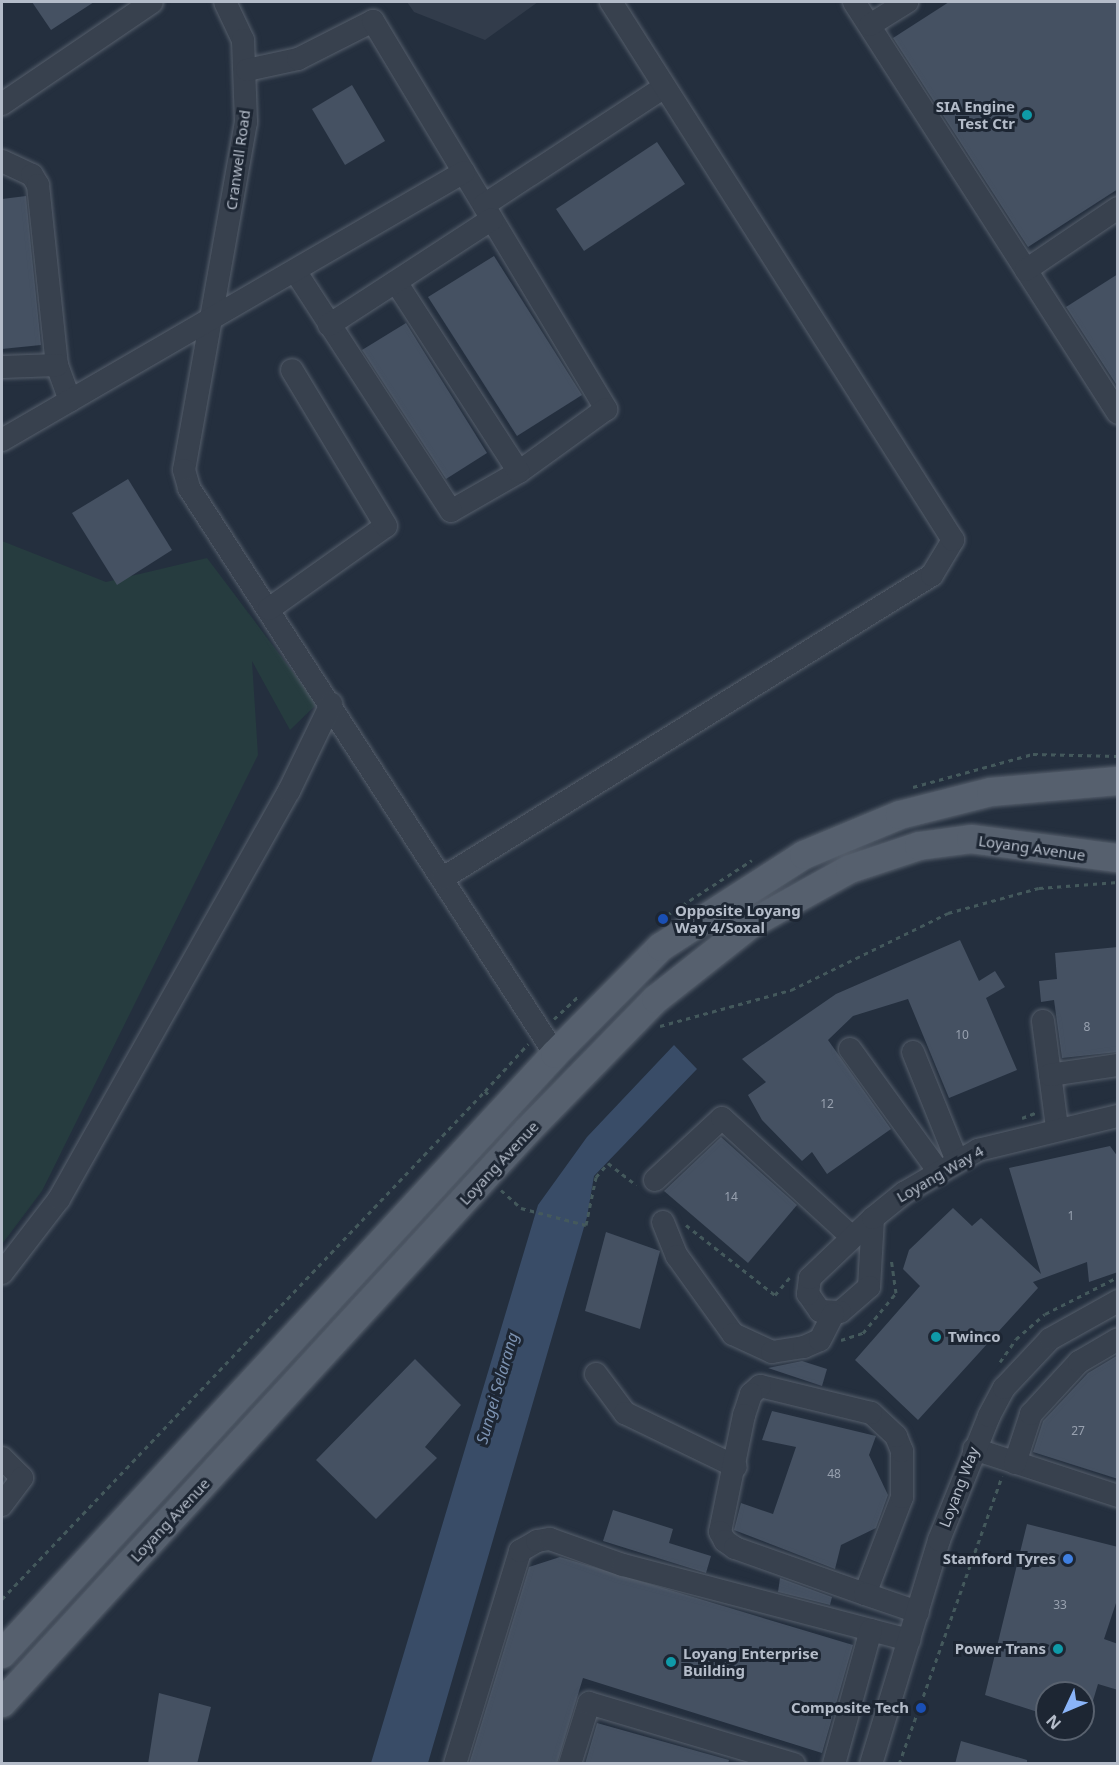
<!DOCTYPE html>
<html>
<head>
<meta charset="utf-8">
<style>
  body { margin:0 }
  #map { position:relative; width:1119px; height:1765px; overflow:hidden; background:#242f3e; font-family:"Noto Sans",sans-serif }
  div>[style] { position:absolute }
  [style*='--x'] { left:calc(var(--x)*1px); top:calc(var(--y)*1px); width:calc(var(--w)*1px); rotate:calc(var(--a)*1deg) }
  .airport>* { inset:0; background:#323c4b }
  .green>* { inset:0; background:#263c3f }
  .water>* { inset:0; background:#394c67 }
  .building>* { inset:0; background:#455162 }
  .path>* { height:3px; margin-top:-1.5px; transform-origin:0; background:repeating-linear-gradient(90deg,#44595c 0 4.5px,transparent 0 9px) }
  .roads { filter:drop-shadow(0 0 2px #565f6c) drop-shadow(0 0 2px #565f6c) }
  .minor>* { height:22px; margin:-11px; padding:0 11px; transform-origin:11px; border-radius:11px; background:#38414e }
  .major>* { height:28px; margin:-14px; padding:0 14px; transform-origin:14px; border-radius:14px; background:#56606e }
  .dots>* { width:16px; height:16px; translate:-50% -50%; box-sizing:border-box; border:3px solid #1d2633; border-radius:50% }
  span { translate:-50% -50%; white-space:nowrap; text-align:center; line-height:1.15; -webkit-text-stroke:6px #1d2633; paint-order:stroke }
  .number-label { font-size:12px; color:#98a1af }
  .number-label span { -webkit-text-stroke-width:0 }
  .poi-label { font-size:15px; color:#b4bcc9; font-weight:700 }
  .right { translate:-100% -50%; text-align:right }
  .left { translate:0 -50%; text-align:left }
  .street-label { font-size:15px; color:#b4bcc9 }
  .water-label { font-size:16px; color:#7c92b1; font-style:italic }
  .frame { position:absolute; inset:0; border:3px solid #b4bcc9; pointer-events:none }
  .north { position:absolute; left:1035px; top:1681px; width:60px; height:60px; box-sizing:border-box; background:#1d2633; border:2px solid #59626f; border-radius:50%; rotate:226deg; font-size:16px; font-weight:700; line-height:24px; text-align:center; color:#b4bcc9 }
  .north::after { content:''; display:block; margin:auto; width:21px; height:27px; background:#8ab4f8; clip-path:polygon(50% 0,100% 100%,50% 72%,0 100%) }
</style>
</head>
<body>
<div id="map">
  <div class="airport">
    <div style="clip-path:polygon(407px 2px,538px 2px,485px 40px,414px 12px)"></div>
  </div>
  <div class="green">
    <div style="clip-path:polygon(2px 541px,106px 582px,207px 558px,317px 704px,290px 730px,252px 661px,258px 755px,42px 1191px,2px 1244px)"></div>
  </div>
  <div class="water">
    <div style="clip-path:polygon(674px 1045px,697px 1069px,594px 1176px,587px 1217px,428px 1763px,371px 1763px,538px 1205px,587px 1137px)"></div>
  </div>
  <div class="building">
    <div style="clip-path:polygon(32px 2px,94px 2px,51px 30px)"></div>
    <div style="clip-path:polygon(949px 2px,1118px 2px,1118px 189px,1028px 247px,893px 38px)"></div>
    <div style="clip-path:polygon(352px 85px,385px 141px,345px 165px,312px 109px)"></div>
    <div style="clip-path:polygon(657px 142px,685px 184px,584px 251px,556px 209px)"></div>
    <div style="clip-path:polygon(26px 196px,41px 345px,2px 349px,2px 199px)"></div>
    <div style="clip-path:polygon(494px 256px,582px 395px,517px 436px,428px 297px)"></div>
    <div style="clip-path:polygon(1118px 274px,1118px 387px,1066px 307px)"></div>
    <div style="clip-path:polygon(406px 323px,487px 453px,446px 479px,362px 350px)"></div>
    <div style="clip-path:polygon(128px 479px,172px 550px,117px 585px,72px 513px)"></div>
    <div style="clip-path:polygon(960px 940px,979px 981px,995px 971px,1005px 987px,986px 998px,1017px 1070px,949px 1098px,908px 999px,853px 1016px,828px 1040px,891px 1129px,827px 1174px,812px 1152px,802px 1161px,762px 1120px,748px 1095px,766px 1082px,742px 1059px,836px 994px)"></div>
    <div style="clip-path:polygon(1118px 947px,1118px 1052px,1062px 1058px,1054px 1000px,1041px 1002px,1039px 981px,1057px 979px,1055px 953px)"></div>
    <div style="clip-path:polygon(721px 1137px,797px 1205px,748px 1263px,664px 1191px)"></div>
    <div style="clip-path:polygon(1110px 1146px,1118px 1157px,1118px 1272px,1089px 1282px,1087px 1262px,1033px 1282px,1038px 1288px,918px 1420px,855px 1360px,920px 1286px,903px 1269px,909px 1250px,953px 1208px,972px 1226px,981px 1218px,1041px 1274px,1009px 1168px)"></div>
    <div style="clip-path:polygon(606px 1232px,660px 1251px,640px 1329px,585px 1311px)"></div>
    <div style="clip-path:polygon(1118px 1355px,1118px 1479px,1033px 1452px,1043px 1421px,1088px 1373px)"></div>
    <div style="clip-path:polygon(415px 1359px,461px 1405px,425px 1447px,437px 1458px,376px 1519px,316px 1460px)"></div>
    <div style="clip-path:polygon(802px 1361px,827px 1369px,822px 1386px,768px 1368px)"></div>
    <div style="clip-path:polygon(772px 1411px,876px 1436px,869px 1455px,888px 1495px,876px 1528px,841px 1545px,835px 1569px,734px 1530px,741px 1503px,773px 1514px,796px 1447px,762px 1440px)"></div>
    <div style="clip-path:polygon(613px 1510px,673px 1529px,669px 1543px,711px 1556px,706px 1573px,603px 1541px)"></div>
    <div style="clip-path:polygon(1027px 1524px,1118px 1547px,1118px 1597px,1104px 1639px,1118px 1644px,1118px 1690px,1098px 1684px,1086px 1724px,1083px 1693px,1047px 1693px,1047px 1715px,985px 1695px)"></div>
    <div style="clip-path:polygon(560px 1557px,853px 1645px,822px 1753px,583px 1678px,557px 1764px,469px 1764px,529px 1567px)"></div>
    <div style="clip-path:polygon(780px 1578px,832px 1597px,830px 1605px,778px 1592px)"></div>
    <div style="clip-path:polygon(159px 1693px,211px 1707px,197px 1764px,148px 1764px)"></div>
    <div style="clip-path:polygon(597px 1723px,729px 1760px,728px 1764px,585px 1764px)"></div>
    <div style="clip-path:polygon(961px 1741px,1027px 1760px,1027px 1764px,955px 1764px)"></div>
  </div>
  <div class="path">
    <div style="--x:913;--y:787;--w:124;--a:-15.4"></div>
    <div style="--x:1033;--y:754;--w:85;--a:1.3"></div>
    <div style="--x:667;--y:915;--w:101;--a:-32.9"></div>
    <div style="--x:554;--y:1019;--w:35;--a:-43"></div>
    <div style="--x:660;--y:1026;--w:136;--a:-15.4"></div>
    <div style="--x:791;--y:990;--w:175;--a:-26.1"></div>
    <div style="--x:948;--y:913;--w:94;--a:-15.4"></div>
    <div style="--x:1039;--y:888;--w:79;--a:-4.3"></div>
    <div style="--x:485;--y:1091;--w:64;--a:-47.5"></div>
    <div style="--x:1022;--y:1118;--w:14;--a:-21"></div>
    <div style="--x:501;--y:1190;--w:27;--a:42"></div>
    <div style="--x:521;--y:1208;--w:67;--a:14.7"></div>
    <div style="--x:586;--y:1225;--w:49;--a:-78.2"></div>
    <div style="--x:596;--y:1177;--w:18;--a:-49"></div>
    <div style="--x:608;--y:1163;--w:36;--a:38"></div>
    <div style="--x:686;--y:1225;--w:113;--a:38.2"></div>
    <div style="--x:775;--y:1295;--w:23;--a:-50"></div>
    <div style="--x:841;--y:1340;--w:23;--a:-18"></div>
    <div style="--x:863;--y:1333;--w:52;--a:-50.5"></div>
    <div style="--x:896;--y:1293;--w:35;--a:-98"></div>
    <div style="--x:1000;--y:1362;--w:28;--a:-55"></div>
    <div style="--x:1016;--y:1339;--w:38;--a:-41"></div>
    <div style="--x:1045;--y:1314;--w:82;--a:-26.9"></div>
    <div style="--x:2;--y:1599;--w:701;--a:-46.45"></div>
    <div style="--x:485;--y:1091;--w:6;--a:45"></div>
    <div style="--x:899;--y:1764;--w:306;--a:-70.3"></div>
  </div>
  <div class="roads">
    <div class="minor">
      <div style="--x:225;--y:2;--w:42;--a:64.7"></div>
      <div style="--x:243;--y:40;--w:82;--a:87.9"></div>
      <div style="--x:246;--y:122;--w:353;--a:100.1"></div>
      <div style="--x:184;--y:470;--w:19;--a:74"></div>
      <div style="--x:189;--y:488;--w:674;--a:57.11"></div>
      <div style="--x:854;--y:2;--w:488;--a:57.3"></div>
      <div style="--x:870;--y:25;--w:44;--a:-31.9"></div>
      <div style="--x:247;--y:70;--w:52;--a:-12.2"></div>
      <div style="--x:298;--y:59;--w:84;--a:-26.9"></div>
      <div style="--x:373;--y:21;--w:453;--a:59"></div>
      <div style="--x:606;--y:409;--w:107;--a:144.1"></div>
      <div style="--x:519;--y:472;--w:78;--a:150.2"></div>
      <div style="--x:451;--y:511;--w:285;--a:-123"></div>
      <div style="--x:2;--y:104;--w:181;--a:-34.2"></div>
      <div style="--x:2;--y:161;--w:33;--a:25"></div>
      <div style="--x:32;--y:175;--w:12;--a:59"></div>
      <div style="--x:38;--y:185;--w:181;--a:84"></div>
      <div style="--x:57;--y:365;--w:38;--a:70"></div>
      <div style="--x:484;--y:205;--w:215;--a:-33.2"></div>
      <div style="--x:1026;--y:270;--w:111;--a:-34"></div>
      <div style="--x:396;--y:282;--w:226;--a:57.1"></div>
      <div style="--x:329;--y:325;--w:194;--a:-33"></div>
      <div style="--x:2;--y:367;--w:55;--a:-2.1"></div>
      <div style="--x:2;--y:440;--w:534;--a:-30.12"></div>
      <div style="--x:269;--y:609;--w:143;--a:-35.4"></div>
      <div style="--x:386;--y:526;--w:182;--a:-121.1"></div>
      <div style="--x:443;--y:878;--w:575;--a:-31.78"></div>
      <div style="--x:932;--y:575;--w:41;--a:-59"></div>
      <div style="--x:953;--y:540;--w:638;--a:-122.44"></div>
      <div style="--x:1043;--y:1021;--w:107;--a:82.5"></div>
      <div style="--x:850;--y:1049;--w:152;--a:54.1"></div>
      <div style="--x:913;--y:1052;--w:118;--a:68"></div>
      <div style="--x:1050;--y:1075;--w:69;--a:-8.4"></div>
      <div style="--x:655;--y:1180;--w:91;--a:-42.8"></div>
      <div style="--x:722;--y:1118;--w:176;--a:42.5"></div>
      <div style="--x:873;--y:1218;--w:69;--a:93.3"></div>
      <div style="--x:869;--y:1287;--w:38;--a:139"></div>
      <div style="--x:840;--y:1312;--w:20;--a:-177"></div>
      <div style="--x:820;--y:1311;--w:21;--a:-125"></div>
      <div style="--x:808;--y:1294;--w:16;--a:-83"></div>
      <div style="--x:810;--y:1278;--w:87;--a:-43.6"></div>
      <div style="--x:873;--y:1218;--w:40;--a:-39"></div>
      <div style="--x:904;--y:1193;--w:86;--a:-30.2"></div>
      <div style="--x:978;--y:1150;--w:144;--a:-13.7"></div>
      <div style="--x:663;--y:1222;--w:37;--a:68"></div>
      <div style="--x:677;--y:1256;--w:96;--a:54.3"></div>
      <div style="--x:733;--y:1334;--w:43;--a:24.8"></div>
      <div style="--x:772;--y:1352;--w:32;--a:-9"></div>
      <div style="--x:804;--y:1347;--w:17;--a:-24"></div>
      <div style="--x:820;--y:1340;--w:29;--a:-63"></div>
      <div style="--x:2;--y:1273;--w:93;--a:-52.4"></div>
      <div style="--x:59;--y:1199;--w:468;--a:-60.6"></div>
      <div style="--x:289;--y:791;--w:97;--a:-64.2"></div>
      <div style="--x:596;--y:1374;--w:49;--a:53.4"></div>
      <div style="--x:625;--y:1413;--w:123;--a:25.9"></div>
      <div style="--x:974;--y:1449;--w:151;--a:18.1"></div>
      <div style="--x:2;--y:1458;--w:28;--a:45"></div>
      <div style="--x:22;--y:1478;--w:34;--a:127"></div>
      <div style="--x:1015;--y:1463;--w:52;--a:-71.9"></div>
      <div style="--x:1031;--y:1414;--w:71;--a:-47.3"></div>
      <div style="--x:1079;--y:1362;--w:45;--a:-30.5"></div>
      <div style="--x:865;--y:1594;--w:104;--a:-69.1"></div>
      <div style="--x:902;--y:1497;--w:46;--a:-90"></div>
      <div style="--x:902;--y:1451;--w:16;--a:-112"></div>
      <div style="--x:896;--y:1436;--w:34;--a:-137"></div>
      <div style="--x:871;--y:1413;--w:114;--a:-166.3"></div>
      <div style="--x:760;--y:1386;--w:12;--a:138"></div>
      <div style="--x:751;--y:1394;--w:22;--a:108"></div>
      <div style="--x:744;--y:1415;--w:119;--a:101.6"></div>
      <div style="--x:720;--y:1532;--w:10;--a:61"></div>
      <div style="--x:725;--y:1541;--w:12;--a:35"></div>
      <div style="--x:735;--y:1548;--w:138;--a:19.5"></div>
      <div style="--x:865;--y:1594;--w:56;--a:18.8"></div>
      <div style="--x:455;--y:1764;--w:223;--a:-73"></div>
      <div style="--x:520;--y:1551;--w:20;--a:-30"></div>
      <div style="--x:537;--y:1541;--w:13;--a:-9"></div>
      <div style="--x:550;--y:1539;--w:77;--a:19.6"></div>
      <div style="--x:623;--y:1565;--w:296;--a:14.7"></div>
      <div style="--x:570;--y:1764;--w:64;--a:-72.7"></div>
      <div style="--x:589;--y:1703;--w:214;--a:16.6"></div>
      <div style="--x:834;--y:1764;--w:139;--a:-74.6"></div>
      <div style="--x:871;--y:1764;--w:234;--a:-73.1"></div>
      <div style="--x:939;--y:1540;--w:134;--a:-68"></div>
      <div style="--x:989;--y:1416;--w:32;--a:-62"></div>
      <div style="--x:1004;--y:1388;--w:67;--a:-46.8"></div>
      <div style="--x:1050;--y:1339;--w:78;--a:-29.2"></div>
    </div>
    <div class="major">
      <div style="--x:2;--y:1654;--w:816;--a:-47.33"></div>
      <div style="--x:555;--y:1054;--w:151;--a:-45.3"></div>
      <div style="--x:661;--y:947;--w:170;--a:-32.8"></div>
      <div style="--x:804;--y:855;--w:104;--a:-22.6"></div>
      <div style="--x:900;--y:815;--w:94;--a:-14.2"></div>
      <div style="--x:991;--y:792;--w:127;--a:-5"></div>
      <div style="--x:2;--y:1703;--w:776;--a:-47.45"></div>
      <div style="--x:527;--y:1131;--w:185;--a:-45.7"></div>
      <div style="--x:656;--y:999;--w:121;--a:-38.3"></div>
      <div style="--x:751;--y:924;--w:113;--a:-29.1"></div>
      <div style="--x:850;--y:869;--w:73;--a:-18.4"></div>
      <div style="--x:919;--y:846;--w:52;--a:-7.7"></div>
      <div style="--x:971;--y:839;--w:148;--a:7.4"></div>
    </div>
  </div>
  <div class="dots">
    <div style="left:1027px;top:115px;background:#0f9aa8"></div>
    <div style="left:663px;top:919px;background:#1a4fb4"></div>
    <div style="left:936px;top:1337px;background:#0f9aa8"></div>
    <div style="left:1068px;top:1559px;background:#3f7fe0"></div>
    <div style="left:1058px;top:1649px;background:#0f9aa8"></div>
    <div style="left:671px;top:1662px;background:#0f9aa8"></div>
    <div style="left:921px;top:1708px;background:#1a4fb4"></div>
  </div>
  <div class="number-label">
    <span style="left:1087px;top:1027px">8</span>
    <span style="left:962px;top:1035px">10</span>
    <span style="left:827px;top:1104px">12</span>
    <span style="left:731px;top:1197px">14</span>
    <span style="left:1071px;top:1216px">1</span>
    <span style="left:1078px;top:1431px">27</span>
    <span style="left:834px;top:1474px">48</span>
    <span style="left:1060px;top:1605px">33</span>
  </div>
  <div class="poi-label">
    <span class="right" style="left:1015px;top:115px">SIA Engine<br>Test Ctr</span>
    <span class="left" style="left:675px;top:919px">Opposite Loyang<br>Way 4/Soxal</span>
    <span class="left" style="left:948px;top:1337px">Twinco</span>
    <span class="right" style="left:1056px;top:1559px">Stamford Tyres</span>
    <span class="right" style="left:1046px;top:1649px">Power Trans</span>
    <span class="left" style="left:683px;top:1662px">Loyang Enterprise<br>Building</span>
    <span class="right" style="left:909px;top:1708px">Composite Tech</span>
  </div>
  <div class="street-label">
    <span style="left:238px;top:160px;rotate:-82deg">Cranwell Road</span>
    <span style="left:1032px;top:848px;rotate:8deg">Loyang Avenue</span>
    <span style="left:499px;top:1163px;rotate:-47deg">Loyang Avenue</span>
    <span style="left:940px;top:1174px;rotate:-30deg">Loyang Way 4</span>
    <span style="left:959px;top:1487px;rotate:-69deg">Loyang Way</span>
    <span style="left:170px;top:1520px;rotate:-47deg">Loyang Avenue</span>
  </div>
  <div class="water-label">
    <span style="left:497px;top:1388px;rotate:-74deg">Sungei Selarang</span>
  </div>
  <div class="frame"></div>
  <div class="north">N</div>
</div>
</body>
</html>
